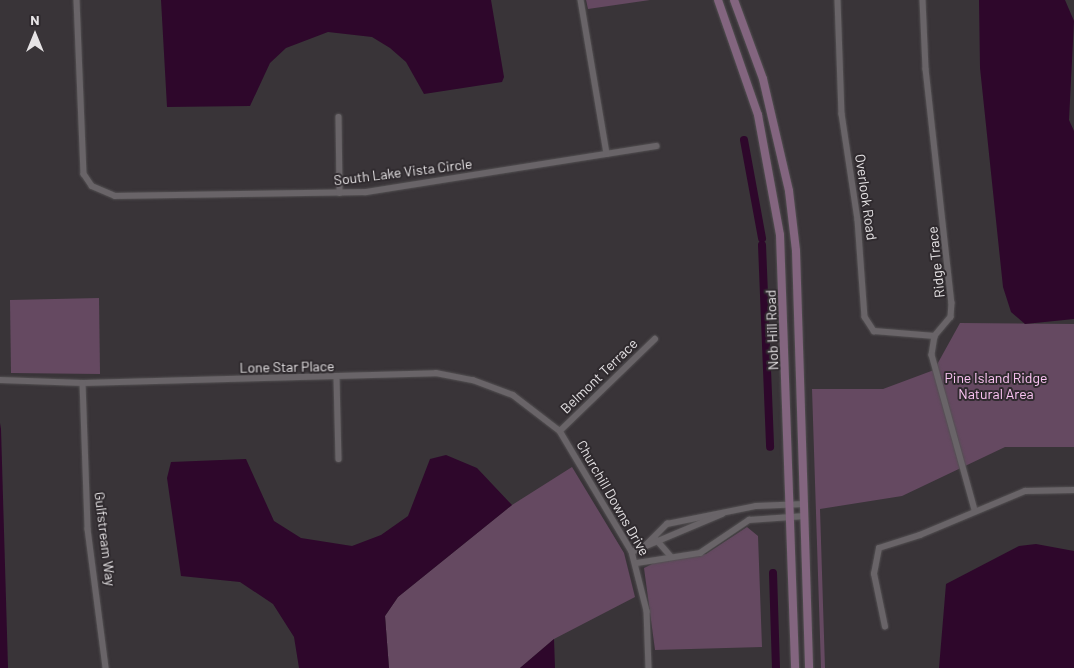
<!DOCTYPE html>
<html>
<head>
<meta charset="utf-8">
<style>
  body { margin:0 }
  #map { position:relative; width:1074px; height:668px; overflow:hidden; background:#393438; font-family:Barlow,sans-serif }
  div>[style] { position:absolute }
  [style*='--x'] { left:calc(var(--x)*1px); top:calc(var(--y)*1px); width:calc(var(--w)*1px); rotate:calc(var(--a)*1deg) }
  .green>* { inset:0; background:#654961 }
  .water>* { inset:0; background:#2e072b }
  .canal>* { height:8px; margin:-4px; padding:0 4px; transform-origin:4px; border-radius:4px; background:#2e072b }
  .roads { filter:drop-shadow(0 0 1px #535052) drop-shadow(0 0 1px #535052) }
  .minor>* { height:5.5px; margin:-2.75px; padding:0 2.75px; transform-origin:2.75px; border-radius:2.75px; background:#696468 }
  .secondary>* { height:8px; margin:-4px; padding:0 4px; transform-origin:4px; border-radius:4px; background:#83657f }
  span { translate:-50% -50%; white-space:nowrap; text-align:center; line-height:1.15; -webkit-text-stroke:4px #2f2a2e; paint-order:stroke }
  .street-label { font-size:14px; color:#e6e3e5 }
  .park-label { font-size:14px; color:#fdc5f5 }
  .north { position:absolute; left:10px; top:10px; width:50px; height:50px; -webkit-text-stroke:4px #2f2a2e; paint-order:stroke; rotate:0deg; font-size:14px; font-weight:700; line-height:20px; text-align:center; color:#e6e3e5 }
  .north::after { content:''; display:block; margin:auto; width:18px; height:22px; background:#e6e3e5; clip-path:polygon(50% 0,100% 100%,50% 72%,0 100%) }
</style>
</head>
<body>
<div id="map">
  <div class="green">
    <div style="clip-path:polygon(586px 0,650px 0,588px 9px)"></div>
    <div style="clip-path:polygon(99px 298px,100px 374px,11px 373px,10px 300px)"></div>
    <div style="clip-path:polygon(960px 323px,1074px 324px,1074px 447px,1005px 447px,902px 496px,820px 509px,825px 668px,821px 668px,812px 389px,883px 389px,934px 370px)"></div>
    <div style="clip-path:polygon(572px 467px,624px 553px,635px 597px,554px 639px,520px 668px,389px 668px,385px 616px,398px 597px,512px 505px)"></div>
    <div style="clip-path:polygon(747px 527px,758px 536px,762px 647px,655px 650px,644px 568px,660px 560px,706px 554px)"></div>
  </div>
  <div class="water">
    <div style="clip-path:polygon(161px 0,491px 0,504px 77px,502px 82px,424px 94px,406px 62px,390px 48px,372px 37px,328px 32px,286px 48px,270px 63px,250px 106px,167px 107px)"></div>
    <div style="clip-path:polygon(979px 0,1065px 0,1074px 21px,1069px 120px,1074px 131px,1074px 319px,1025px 324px,1011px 312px,1003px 287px,980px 68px)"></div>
    <div style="clip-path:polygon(0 423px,1px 429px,8px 668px,0 668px)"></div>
    <div style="clip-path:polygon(446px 455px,477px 468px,512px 505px,398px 597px,385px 616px,389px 668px,299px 668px,294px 637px,273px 604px,240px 582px,181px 576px,167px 478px,171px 462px,246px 459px,274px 521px,301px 538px,352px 546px,381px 535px,408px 516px,430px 459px)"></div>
    <div style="clip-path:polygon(1036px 544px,1074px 551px,1074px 668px,939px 668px,946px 584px,1019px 546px)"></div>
    <div style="clip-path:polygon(554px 639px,555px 668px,520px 668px)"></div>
  </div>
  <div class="canal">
    <div style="--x:744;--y:140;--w:100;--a:79.6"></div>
    <div style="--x:762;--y:245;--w:202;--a:87.7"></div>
    <div style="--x:773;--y:573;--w:95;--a:88.2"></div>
  </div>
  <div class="roads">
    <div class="minor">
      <div style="--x:77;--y:0;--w:174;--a:87.7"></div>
      <div style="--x:84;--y:174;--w:14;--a:56"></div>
      <div style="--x:92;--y:186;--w:25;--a:23"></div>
      <div style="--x:115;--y:196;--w:251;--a:-0.9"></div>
      <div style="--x:366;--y:192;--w:294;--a:-9"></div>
      <div style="--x:581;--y:0;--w:156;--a:80.4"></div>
      <div style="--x:838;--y:0;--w:114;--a:88"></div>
      <div style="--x:842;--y:114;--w:107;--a:81.4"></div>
      <div style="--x:858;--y:220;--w:97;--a:85.9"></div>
      <div style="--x:865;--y:317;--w:17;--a:57"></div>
      <div style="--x:874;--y:331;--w:61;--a:4.7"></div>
      <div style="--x:923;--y:0;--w:69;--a:87.5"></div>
      <div style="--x:926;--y:69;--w:235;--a:83.7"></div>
      <div style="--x:952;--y:303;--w:14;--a:94"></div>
      <div style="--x:951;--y:317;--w:25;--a:130"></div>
      <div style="--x:935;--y:336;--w:19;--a:99"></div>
      <div style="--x:932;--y:355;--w:161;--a:74.5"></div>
      <div style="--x:339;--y:117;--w:76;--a:89.2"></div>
      <div style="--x:337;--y:378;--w:81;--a:88.6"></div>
      <div style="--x:0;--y:380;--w:83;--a:2.1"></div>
      <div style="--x:83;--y:383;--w:353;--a:-1.6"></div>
      <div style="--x:436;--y:373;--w:38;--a:11"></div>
      <div style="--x:473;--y:380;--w:43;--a:20.6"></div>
      <div style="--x:513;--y:395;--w:59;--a:37.5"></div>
      <div style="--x:560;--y:431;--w:141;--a:59.2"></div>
      <div style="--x:632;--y:552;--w:61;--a:75.7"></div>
      <div style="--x:647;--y:611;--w:57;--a:88"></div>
      <div style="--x:83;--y:383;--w:146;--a:88"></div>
      <div style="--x:88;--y:529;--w:140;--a:82.6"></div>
      <div style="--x:560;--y:431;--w:132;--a:-44.1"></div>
      <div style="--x:656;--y:539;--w:23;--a:49"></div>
      <div style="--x:644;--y:547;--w:33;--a:-45"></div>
      <div style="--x:667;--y:524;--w:91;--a:-11.4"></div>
      <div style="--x:756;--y:506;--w:49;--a:-2.3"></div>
      <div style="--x:632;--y:552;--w:98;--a:-22.9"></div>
      <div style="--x:637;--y:563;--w:64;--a:-9"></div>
      <div style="--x:700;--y:553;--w:59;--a:-34"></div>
      <div style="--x:749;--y:520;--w:56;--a:-4.1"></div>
      <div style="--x:885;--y:627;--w:54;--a:-101.7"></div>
      <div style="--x:874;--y:574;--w:26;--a:-79"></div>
      <div style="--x:879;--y:548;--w:43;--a:-17.6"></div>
      <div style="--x:920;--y:535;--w:114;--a:-22.7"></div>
      <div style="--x:1025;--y:491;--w:49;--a:-1.2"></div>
    </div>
    <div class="secondary">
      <div style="--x:718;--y:0;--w:122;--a:70.8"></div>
      <div style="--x:758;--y:115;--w:122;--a:79.6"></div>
      <div style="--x:780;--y:235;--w:433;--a:88"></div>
      <div style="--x:734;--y:0;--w:84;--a:69.8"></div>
      <div style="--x:763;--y:79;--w:115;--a:76.9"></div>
      <div style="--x:789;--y:191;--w:60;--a:83.3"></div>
      <div style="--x:796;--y:251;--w:417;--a:88.2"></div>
    </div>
  </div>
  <div class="street-label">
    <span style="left:403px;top:172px;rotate:-7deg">South Lake Vista Circle</span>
    <span style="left:866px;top:197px;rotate:82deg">Overlook Road</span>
    <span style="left:936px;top:262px;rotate:-96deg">Ridge Trace</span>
    <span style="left:772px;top:330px;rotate:-92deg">Nob Hill Road</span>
    <span style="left:287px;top:367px;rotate:-1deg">Lone Star Place</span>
    <span style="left:599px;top:376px;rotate:-44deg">Belmont Terrace</span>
    <span style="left:613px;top:498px;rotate:60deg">Churchill Downs Drive</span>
    <span style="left:105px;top:539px;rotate:83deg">Gulfstream Way</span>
  </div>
  <div class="park-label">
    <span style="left:996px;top:386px">Pine Island Ridge<br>Natural Area</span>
  </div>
  <div class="north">N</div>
</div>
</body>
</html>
